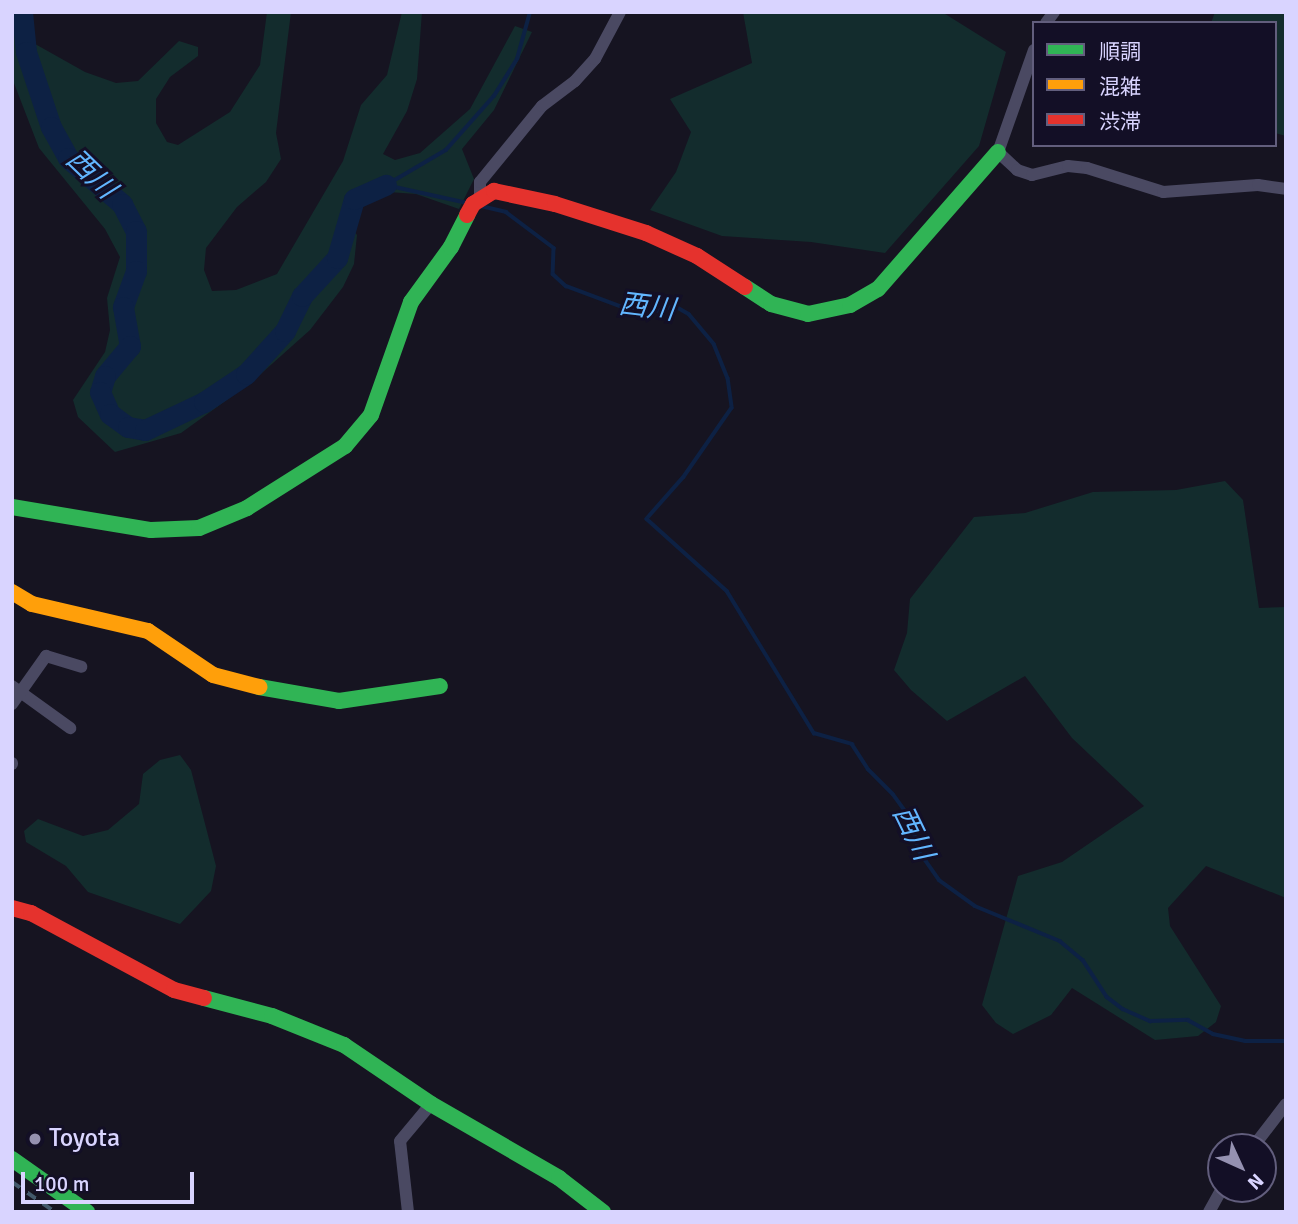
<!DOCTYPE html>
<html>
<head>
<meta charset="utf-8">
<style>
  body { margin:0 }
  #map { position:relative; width:1298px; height:1224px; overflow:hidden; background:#161421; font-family:Signika,"Noto Sans JP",sans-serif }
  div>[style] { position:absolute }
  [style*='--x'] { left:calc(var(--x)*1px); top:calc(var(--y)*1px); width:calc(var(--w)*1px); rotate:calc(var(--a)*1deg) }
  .green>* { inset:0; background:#132c2d }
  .stream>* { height:3.5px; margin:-1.75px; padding:0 1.75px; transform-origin:1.75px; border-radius:1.75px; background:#0d2144 }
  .river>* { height:21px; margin:-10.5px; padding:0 10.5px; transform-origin:10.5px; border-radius:10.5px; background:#0d2144 }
  .street>* { height:12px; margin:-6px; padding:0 6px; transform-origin:6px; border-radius:6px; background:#4a4962 }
  .fast>* { height:16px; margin:-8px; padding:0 8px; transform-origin:8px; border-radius:8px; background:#30b455 }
  .slow>* { height:16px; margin:-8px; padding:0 8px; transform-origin:8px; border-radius:8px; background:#ff9f0a }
  .jam>* { height:16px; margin:-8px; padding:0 8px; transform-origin:8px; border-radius:8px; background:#e5322d }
  .rail>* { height:3.5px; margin-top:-1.75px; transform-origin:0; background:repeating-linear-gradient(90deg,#43596b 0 10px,transparent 0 19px) }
  .dots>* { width:19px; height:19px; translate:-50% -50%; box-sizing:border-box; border:4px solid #130f26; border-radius:50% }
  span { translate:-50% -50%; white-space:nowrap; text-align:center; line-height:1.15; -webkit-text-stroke:6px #130f26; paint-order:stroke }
  .poi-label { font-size:26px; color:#d9d4ff }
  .left { translate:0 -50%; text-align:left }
  .water-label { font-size:28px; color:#62b6ff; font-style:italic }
  .frame { position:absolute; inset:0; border:14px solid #d9d4ff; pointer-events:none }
  .legend { position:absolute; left:1032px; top:21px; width:245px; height:126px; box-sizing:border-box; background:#130f26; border:2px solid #625e7d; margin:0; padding:9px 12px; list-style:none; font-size:21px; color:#d9d4ff }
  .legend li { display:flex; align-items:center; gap:14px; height:35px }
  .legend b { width:35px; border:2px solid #625e7d }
  .north { position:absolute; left:1207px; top:1133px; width:70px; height:70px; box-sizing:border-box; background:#130f26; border:2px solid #625e7d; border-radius:50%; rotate:135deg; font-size:19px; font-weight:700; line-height:28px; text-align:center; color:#d9d4ff }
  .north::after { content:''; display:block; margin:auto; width:24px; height:32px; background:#9591b1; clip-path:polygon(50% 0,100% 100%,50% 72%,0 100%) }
  .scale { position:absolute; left:21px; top:1172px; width:173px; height:32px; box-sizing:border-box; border:4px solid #d9d4ff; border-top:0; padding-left:9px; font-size:21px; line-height:24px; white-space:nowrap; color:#d9d4ff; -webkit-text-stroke:5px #130f26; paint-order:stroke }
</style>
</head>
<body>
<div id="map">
  <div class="green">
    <div style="clip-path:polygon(267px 12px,291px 12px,276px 133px,281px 159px,266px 182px,237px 207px,206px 248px,204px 270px,212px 291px,236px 290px,277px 274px,343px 161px,361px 105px,387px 75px,402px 12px,422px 12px,417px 79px,407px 111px,383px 154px,395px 160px,420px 153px,470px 109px,515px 26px,532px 32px,494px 110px,462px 149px,474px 179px,459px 209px,416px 194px,375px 191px,366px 201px,355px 204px,349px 225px,357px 235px,354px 264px,343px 287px,310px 330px,253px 381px,181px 433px,115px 452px,78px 417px,73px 400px,105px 352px,110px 330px,107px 298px,120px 257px,105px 229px,39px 148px,12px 78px,12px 31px,85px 72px,116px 83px,138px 81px,179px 41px,198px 47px,198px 56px,170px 77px,156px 99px,156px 123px,167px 142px,178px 145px,230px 112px,260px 65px)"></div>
    <div style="clip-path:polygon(743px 12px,942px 12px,1006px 52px,979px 146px,885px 253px,811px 242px,722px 236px,650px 210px,676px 172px,691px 132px,670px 99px,752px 63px)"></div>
    <div style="clip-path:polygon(1215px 12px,1286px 12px,1286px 136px,1275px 133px,1275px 23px,1211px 23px)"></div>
    <div style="clip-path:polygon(1225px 481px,1243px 500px,1259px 608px,1286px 607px,1286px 898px,1206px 866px,1168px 908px,1170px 926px,1221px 1006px,1216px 1022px,1198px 1036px,1155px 1040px,1072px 988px,1051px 1015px,1013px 1034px,996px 1023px,982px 1005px,1018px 876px,1062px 862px,1144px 806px,1072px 738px,1025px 676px,947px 721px,911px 690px,894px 670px,907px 633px,910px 599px,974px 517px,1025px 513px,1093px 492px,1176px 490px)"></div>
    <div style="clip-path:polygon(180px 755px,191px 770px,216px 866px,211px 891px,180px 924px,88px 892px,66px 866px,26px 842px,24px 831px,38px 819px,83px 836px,108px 830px,139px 804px,143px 774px,160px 760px)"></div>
  </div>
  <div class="stream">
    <div style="--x:388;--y:184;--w:67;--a:-30.4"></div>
    <div style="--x:446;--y:150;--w:72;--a:-48.4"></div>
    <div style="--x:494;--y:96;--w:44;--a:-58.1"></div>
    <div style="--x:517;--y:59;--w:49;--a:-74.5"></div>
    <div style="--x:386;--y:185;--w:83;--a:12.5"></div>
    <div style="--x:481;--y:206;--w:26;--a:13"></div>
    <div style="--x:506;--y:212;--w:60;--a:36.9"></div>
    <div style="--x:554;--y:248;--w:26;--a:92"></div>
    <div style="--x:553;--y:274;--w:18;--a:43"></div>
    <div style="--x:566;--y:286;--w:63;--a:20.4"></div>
    <div style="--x:625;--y:308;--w:25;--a:12"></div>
    <div style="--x:649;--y:313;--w:27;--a:-15"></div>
    <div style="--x:675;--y:306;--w:16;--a:30"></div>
    <div style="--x:689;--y:314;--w:39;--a:50"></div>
    <div style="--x:714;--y:344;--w:37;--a:68"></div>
    <div style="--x:728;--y:378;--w:30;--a:82"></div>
    <div style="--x:732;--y:408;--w:84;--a:124.8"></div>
    <div style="--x:684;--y:477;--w:56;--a:131.4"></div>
    <div style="--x:647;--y:519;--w:108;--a:42"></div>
    <div style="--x:727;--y:591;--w:167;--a:58.5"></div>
    <div style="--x:814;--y:733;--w:40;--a:16"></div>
    <div style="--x:852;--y:744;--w:30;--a:57"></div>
    <div style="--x:868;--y:769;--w:35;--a:45"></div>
    <div style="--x:893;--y:794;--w:29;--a:54"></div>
    <div style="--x:910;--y:817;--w:35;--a:75"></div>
    <div style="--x:919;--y:851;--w:35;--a:55"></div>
    <div style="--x:939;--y:880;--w:44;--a:35.8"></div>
    <div style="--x:975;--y:906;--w:92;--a:22.4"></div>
    <div style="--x:1060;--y:941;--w:30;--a:40"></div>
    <div style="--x:1083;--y:960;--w:44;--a:57"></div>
    <div style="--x:1107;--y:997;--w:20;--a:37"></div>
    <div style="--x:1123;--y:1009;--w:30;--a:24"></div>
    <div style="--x:1150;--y:1021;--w:38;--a:-2"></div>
    <div style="--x:1188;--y:1020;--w:29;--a:29"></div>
    <div style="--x:1213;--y:1034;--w:33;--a:12"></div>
    <div style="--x:1245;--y:1041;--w:41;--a:0"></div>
  </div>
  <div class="river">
    <div style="--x:22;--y:12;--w:40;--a:84.3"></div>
    <div style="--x:26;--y:52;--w:79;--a:71.6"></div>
    <div style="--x:51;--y:127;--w:35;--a:61"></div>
    <div style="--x:68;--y:158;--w:71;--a:40.4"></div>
    <div style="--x:122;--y:204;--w:30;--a:63"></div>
    <div style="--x:136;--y:231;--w:40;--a:90"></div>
    <div style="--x:136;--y:271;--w:38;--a:110"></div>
    <div style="--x:123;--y:307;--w:40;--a:80"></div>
    <div style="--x:130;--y:346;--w:39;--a:130"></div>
    <div style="--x:105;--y:376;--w:17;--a:107"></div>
    <div style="--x:100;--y:392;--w:24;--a:66"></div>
    <div style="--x:110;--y:414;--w:22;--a:36"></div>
    <div style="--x:128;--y:427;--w:17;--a:10"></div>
    <div style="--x:145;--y:430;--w:65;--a:-25.4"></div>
    <div style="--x:204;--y:402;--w:50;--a:-33.7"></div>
    <div style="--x:246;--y:374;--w:58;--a:-47.8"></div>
    <div style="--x:285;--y:331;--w:39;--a:-64"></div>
    <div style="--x:302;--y:296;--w:52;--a:-47.4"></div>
    <div style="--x:337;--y:258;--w:61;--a:-73.9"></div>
    <div style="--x:354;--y:199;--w:35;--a:-24"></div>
  </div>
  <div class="street">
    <div style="--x:1046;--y:23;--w:14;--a:-54"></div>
    <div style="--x:1034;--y:50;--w:108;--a:109.4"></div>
    <div style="--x:998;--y:152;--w:26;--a:43"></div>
    <div style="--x:1017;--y:170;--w:16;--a:18"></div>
    <div style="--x:1032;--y:175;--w:37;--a:-14"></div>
    <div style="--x:1068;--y:166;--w:19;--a:6"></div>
    <div style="--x:1087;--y:168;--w:80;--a:17.5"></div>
    <div style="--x:1163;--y:192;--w:95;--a:-4.2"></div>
    <div style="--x:1258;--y:185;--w:28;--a:8"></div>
    <div style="--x:480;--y:197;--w:15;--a:-90"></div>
    <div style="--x:480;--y:182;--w:98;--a:-50.8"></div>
    <div style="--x:542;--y:106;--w:41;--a:-37.1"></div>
    <div style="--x:575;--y:81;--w:30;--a:-48"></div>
    <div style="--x:595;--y:59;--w:53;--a:-62"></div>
    <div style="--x:12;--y:686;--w:72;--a:35.9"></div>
    <div style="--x:12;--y:704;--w:59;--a:-54.7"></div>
    <div style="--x:46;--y:656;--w:37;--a:17"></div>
    <div style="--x:12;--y:763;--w:1;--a:90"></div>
    <div style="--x:1253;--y:1147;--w:54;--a:-52.5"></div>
    <div style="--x:408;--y:1212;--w:71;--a:-96.4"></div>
    <div style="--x:400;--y:1141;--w:48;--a:-50"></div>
    <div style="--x:1209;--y:1212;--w:26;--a:-61"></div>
  </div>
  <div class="fast">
    <div style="--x:745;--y:287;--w:31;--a:33"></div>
    <div style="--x:771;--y:304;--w:38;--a:15"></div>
    <div style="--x:808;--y:314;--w:43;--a:-12.1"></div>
    <div style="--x:850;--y:305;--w:32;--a:-30"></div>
    <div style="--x:878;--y:289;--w:182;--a:-48.8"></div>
    <div style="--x:12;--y:507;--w:141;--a:9.4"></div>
    <div style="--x:151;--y:530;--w:48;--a:-2.4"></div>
    <div style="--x:199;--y:528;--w:52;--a:-22.6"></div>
    <div style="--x:247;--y:508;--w:116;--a:-32.3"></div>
    <div style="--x:345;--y:446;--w:40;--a:-50"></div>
    <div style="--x:371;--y:415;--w:120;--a:-70.5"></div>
    <div style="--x:411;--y:302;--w:68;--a:-54"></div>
    <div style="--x:451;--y:247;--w:36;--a:-63"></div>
    <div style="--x:259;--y:687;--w:81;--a:9.9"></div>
    <div style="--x:339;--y:701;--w:102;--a:-8.4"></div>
    <div style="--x:204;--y:998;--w:70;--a:14.8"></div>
    <div style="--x:272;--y:1016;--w:78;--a:21.9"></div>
    <div style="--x:344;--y:1045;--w:105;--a:34.1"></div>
    <div style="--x:431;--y:1104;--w:148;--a:30"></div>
    <div style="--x:559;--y:1178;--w:56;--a:37.7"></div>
    <div style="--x:12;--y:1159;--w:92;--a:35.2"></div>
  </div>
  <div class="slow">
    <div style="--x:12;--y:592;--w:23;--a:31"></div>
    <div style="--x:32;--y:604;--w:119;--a:13.1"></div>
    <div style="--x:148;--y:631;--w:78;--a:34.1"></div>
    <div style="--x:213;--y:675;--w:48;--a:14.6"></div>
  </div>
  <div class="jam">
    <div style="--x:467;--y:215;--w:13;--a:-61"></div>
    <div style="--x:473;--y:204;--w:25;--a:-32"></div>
    <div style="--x:494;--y:191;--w:62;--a:12"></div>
    <div style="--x:555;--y:204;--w:96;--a:17.7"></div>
    <div style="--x:646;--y:233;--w:56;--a:24.3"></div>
    <div style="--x:697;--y:256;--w:57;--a:32.9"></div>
    <div style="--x:12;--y:908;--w:20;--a:15"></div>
    <div style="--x:31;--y:913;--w:162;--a:28.3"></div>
    <div style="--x:174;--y:990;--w:31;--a:15"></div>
  </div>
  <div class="rail">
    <div style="--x:12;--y:1182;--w:52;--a:34.9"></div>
  </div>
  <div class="dots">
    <div style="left:35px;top:1139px;background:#9591b1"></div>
  </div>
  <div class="poi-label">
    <span class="left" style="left:49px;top:1139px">Toyota</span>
  </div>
  <div class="water-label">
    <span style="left:91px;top:174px;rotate:44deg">西川</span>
    <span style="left:647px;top:307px;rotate:7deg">西川</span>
    <span style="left:913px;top:833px;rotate:64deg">西川</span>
  </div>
  <div class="frame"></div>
  <ul class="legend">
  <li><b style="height:9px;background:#30b455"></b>順調</li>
  <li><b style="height:9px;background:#ff9f0a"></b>混雑</li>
  <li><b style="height:9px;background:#e5322d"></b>渋滞</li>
  </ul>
  <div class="north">N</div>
  <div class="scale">100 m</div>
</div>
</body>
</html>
